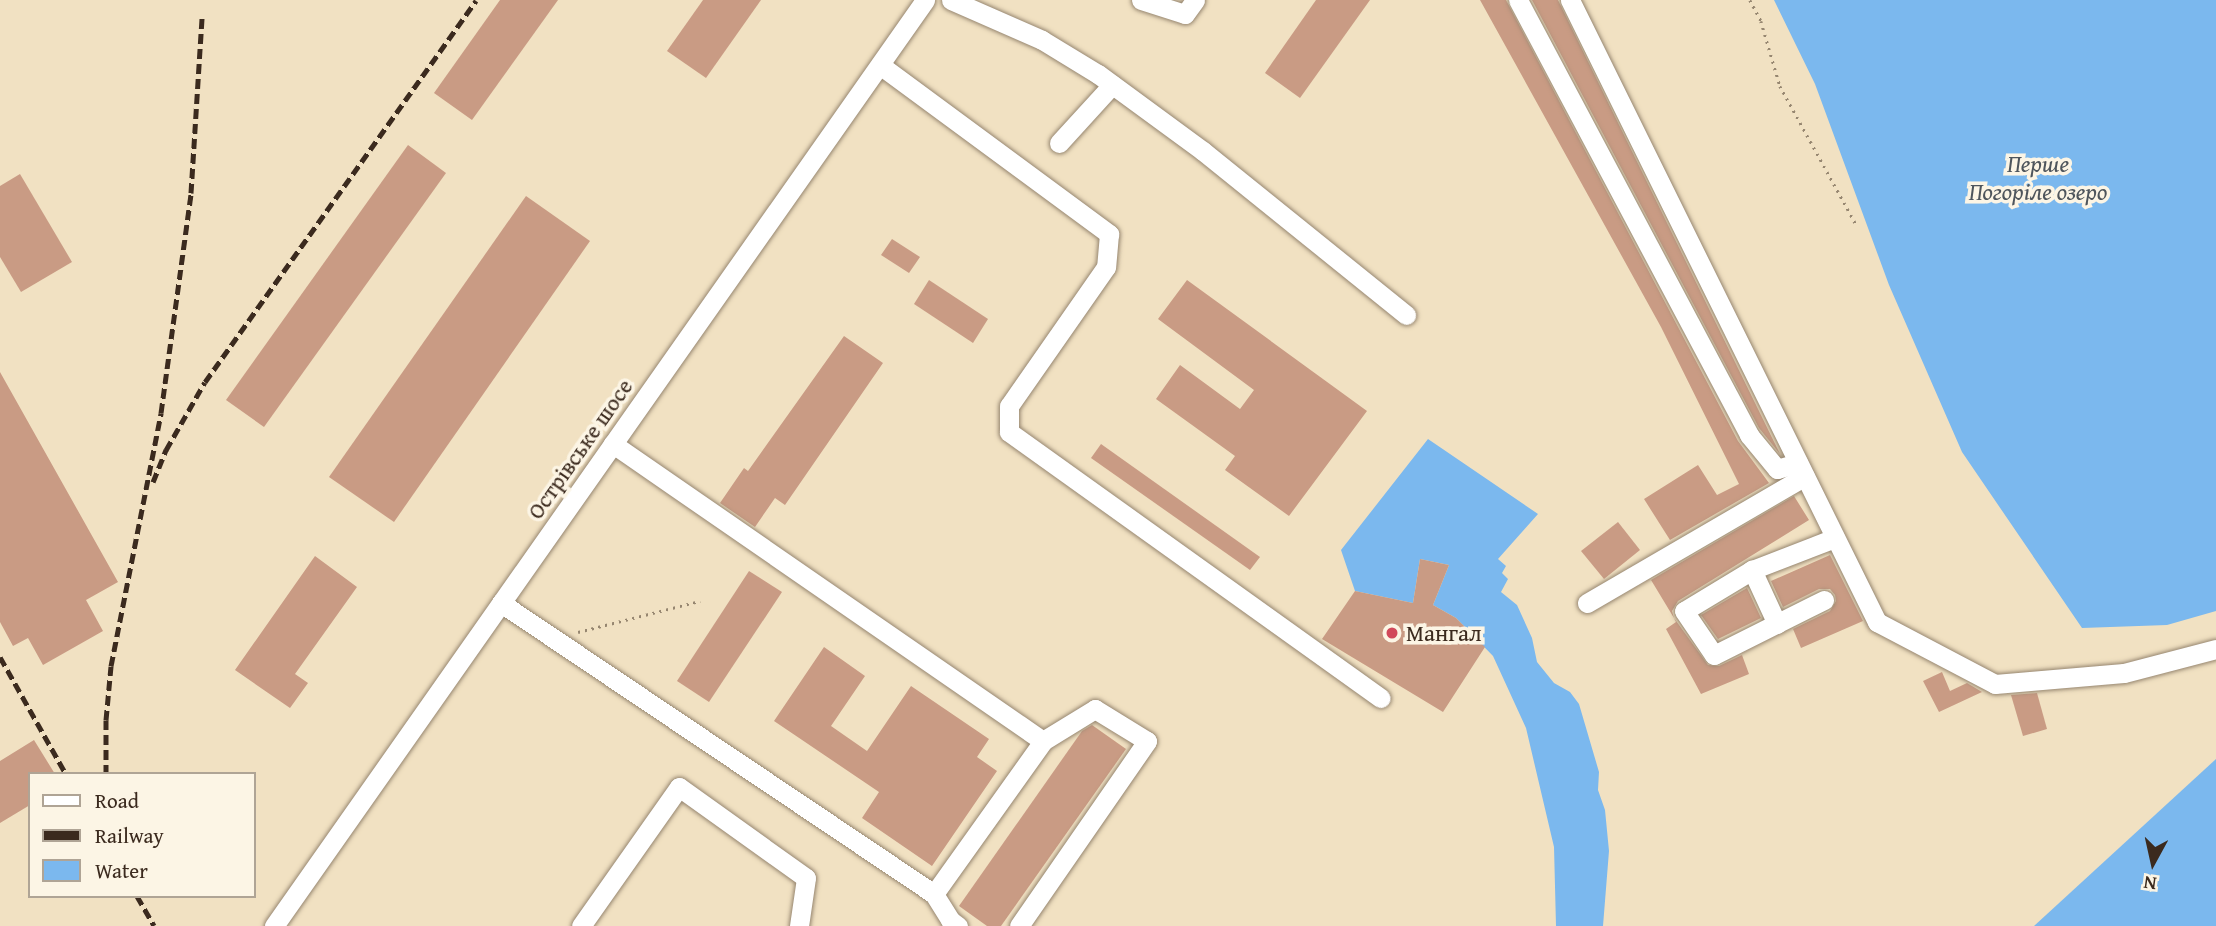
<!DOCTYPE html>
<html>
<head>
<meta charset="utf-8">
<style>
  body { margin:0 }
  #map { position:relative; width:2216px; height:926px; overflow:hidden; background:#f1e1c2; font-family:"Gentium Book Plus",serif }
  div>[style] { position:absolute }
  [style*='--x'] { left:calc(var(--x)*1px); top:calc(var(--y)*1px); width:calc(var(--w)*1px); rotate:calc(var(--a)*1deg) }
  .water>* { inset:0; background:#7bb8ee }
  .building>* { inset:0; background:#c99b84 }
  .path>* { height:2.5px; margin-top:-1.25px; transform-origin:0; background:repeating-linear-gradient(90deg,#968670 0 2px,transparent 0 7px) }
  .roads { filter:drop-shadow(0 0 2px #968670) drop-shadow(0 0 2px #968670) }
  .minor>* { height:19px; margin:-9.5px; padding:0 9.5px; transform-origin:9.5px; border-radius:9.5px; background:#fff }
  .rail>* { height:5px; margin-top:-2.5px; transform-origin:0; background:repeating-linear-gradient(90deg,#3b2a1e 0 10px,transparent 0 15px) }
  .dots>* { width:19px; height:19px; translate:-50% -50%; box-sizing:border-box; border:4px solid #fcf5e5; border-radius:50% }
  span { translate:-50% -50%; white-space:nowrap; text-align:center; line-height:1.15; -webkit-text-stroke:7px #fcf5e5; paint-order:stroke }
  .street-label { font-size:23px; color:#3b2a1e }
  .poi-label { font-size:23px; color:#3b2a1e }
  .left { translate:0 -50%; text-align:left }
  .water-label { font-size:24px; color:#4e555c; font-style:italic }
  .legend { position:absolute; left:28px; top:772px; width:228px; height:126px; box-sizing:border-box; background:#fcf5e5; border:2px solid #afa495; margin:0; padding:9px 12px; list-style:none; font-size:21px; color:#3b2a1e }
  .legend li { display:flex; align-items:center; gap:14px; height:35px }
  .legend b { width:35px; border:2px solid #afa495 }
  .north { position:absolute; left:2118px; top:828px; width:70px; height:70px; -webkit-text-stroke:5px #fcf5e5; paint-order:stroke; rotate:188deg; font-size:19px; font-weight:700; line-height:28px; text-align:center; color:#3b2a1e }
  .north::after { content:''; display:block; margin:auto; width:24px; height:32px; background:#3b2a1e; clip-path:polygon(50% 0,100% 100%,50% 72%,0 100%) }
</style>
</head>
<body>
<div id="map">
  <div class="water">
    <div style="clip-path:polygon(1774px 0,2216px 0,2216px 611px,2167px 625px,2082px 628px,1962px 452px,1889px 285px,1815px 84px)"></div>
    <div style="clip-path:polygon(1428px 439px,1538px 514px,1498px 559px,1506px 566px,1502px 573px,1508px 579px,1501px 592px,1517px 605px,1532px 638px,1537px 662px,1554px 683px,1570px 692px,1579px 704px,1599px 772px,1598px 790px,1605px 810px,1609px 851px,1603px 926px,1556px 926px,1554px 847px,1526px 728px,1493px 656px,1456px 618px,1433px 605px,1449px 565px,1420px 559px,1413px 603px,1355px 591px,1341px 550px)"></div>
    <div style="clip-path:polygon(2216px 759px,2216px 926px,2034px 926px)"></div>
  </div>
  <div class="building">
    <div style="clip-path:polygon(500px 0,558px 0,472px 120px,434px 93px)"></div>
    <div style="clip-path:polygon(703px 0,761px 0,706px 78px,667px 51px)"></div>
    <div style="clip-path:polygon(1316px 0,1370px 0,1300px 98px,1265px 73px)"></div>
    <div style="clip-path:polygon(1480px 0,1506px 0,1738px 441px,1769px 483px,1670px 540px,1644px 499px,1698px 465px,1717px 495px,1739px 484px,1661px 327px)"></div>
    <div style="clip-path:polygon(1532px 0,1558px 0,1780px 454px,1759px 428px)"></div>
    <div style="clip-path:polygon(408px 145px,446px 173px,264px 427px,226px 400px)"></div>
    <div style="clip-path:polygon(20px 174px,72px 262px,21px 292px,0 257px,0 186px)"></div>
    <div style="clip-path:polygon(526px 196px,590px 241px,394px 522px,329px 477px)"></div>
    <div style="clip-path:polygon(892px 239px,920px 257px,909px 273px,881px 255px)"></div>
    <div style="clip-path:polygon(929px 280px,988px 319px,973px 343px,914px 304px)"></div>
    <div style="clip-path:polygon(1187px 280px,1367px 411px,1289px 516px,1225px 470px,1235px 456px,1156px 399px,1180px 365px,1240px 409px,1254px 390px,1158px 319px)"></div>
    <div style="clip-path:polygon(844px 336px,883px 363px,785px 505px,775px 498px,755px 527px,720px 503px,744px 468px,748px 471px)"></div>
    <div style="clip-path:polygon(0 372px,118px 582px,86px 600px,103px 631px,43px 665px,28px 638px,13px 646px,0 622px)"></div>
    <div style="clip-path:polygon(1101px 444px,1260px 557px,1250px 570px,1091px 458px)"></div>
    <div style="clip-path:polygon(1794px 496px,1809px 520px,1678px 601px,1672px 611px,1674px 618px,1651px 580px)"></div>
    <div style="clip-path:polygon(1618px 522px,1640px 550px,1604px 579px,1581px 551px)"></div>
    <div style="clip-path:polygon(1830px 555px,1863px 621px,1801px 648px,1793px 629px,1830px 611px,1836px 601px,1835px 595px,1830px 589px,1819px 589px,1783px 607px,1771px 581px)"></div>
    <div style="clip-path:polygon(315px 556px,357px 587px,295px 674px,308px 683px,290px 708px,235px 670px)"></div>
    <div style="clip-path:polygon(1420px 559px,1449px 565px,1433px 605px,1456px 618px,1485px 647px,1443px 712px,1322px 639px,1355px 591px,1413px 603px)"></div>
    <div style="clip-path:polygon(749px 571px,782px 592px,709px 702px,677px 681px)"></div>
    <div style="clip-path:polygon(1747px 588px,1761px 618px,1718px 639px,1701px 615px)"></div>
    <div style="clip-path:polygon(1674px 618px,1708px 665px,1719px 666px,1742px 655px,1749px 674px,1701px 694px,1666px 629px,1676px 622px)"></div>
    <div style="clip-path:polygon(824px 647px,865px 676px,831px 726px,867px 751px,911px 686px,989px 739px,977px 757px,997px 771px,932px 866px,862px 818px,879px 792px,774px 721px)"></div>
    <div style="clip-path:polygon(1942px 672px,1950px 691px,1967px 683px,1982px 692px,1939px 712px,1923px 681px)"></div>
    <div style="clip-path:polygon(2037px 693px,2047px 729px,2023px 736px,2011px 695px)"></div>
    <div style="clip-path:polygon(1092px 725px,1126px 749px,1001px 926px,987px 926px,959px 906px,1082px 731px)"></div>
    <div style="clip-path:polygon(34px 740px,55px 774px,30px 774px,30px 805px,0 823px,0 761px)"></div>
  </div>
  <div class="path">
    <div style="--x:1750;--y:0;--w:24;--a:62"></div>
    <div style="--x:1761;--y:21;--w:68;--a:73.7"></div>
    <div style="--x:1780;--y:86;--w:158;--a:61.2"></div>
    <div style="--x:578;--y:632;--w:126;--a:-14.3"></div>
  </div>
  <div class="roads">
    <div class="minor">
      <div style="--x:951;--y:0;--w:99;--a:23.7"></div>
      <div style="--x:1042;--y:40;--w:66;--a:31.3"></div>
      <div style="--x:1098;--y:74;--w:130;--a:36.3"></div>
      <div style="--x:1203;--y:151;--w:261;--a:38.9"></div>
      <div style="--x:1141;--y:0;--w:46;--a:17.7"></div>
      <div style="--x:1185;--y:14;--w:17;--a:-54"></div>
      <div style="--x:1518;--y:0;--w:493;--a:62"></div>
      <div style="--x:1749;--y:435;--w:44;--a:50.5"></div>
      <div style="--x:1777;--y:469;--w:22;--a:-16"></div>
      <div style="--x:1570;--y:0;--w:694;--a:63.73"></div>
      <div style="--x:1877;--y:622;--w:133;--a:27.7"></div>
      <div style="--x:1995;--y:684;--w:129;--a:-4.9"></div>
      <div style="--x:2124;--y:673;--w:95;--a:-14.6"></div>
      <div style="--x:880;--y:65;--w:285;--a:36.4"></div>
      <div style="--x:1109;--y:234;--w:33;--a:95"></div>
      <div style="--x:1106;--y:267;--w:169;--a:124.9"></div>
      <div style="--x:1009;--y:406;--w:26;--a:90"></div>
      <div style="--x:1009;--y:432;--w:457;--a:35.6"></div>
      <div style="--x:1059;--y:143;--w:79;--a:-47.6"></div>
      <div style="--x:1752;--y:570;--w:79;--a:148.9"></div>
      <div style="--x:1684;--y:611;--w:53;--a:55.7"></div>
      <div style="--x:1714;--y:655;--w:123;--a:-26.6"></div>
      <div style="--x:501;--y:603;--w:522;--a:33.9"></div>
      <div style="--x:934;--y:894;--w:188;--a:-54.5"></div>
      <div style="--x:1043;--y:741;--w:523;--a:-145.37"></div>
      <div style="--x:1587;--y:603;--w:252;--a:-30.2"></div>
      <div style="--x:1777;--y:624;--w:60;--a:-114.8"></div>
      <div style="--x:1752;--y:570;--w:89;--a:-21.1"></div>
      <div style="--x:934;--y:894;--w:31;--a:58"></div>
      <div style="--x:950;--y:920;--w:10;--a:37"></div>
      <div style="--x:274;--y:926;--w:1132;--a:-54.89"></div>
      <div style="--x:581;--y:926;--w:170;--a:-54.8"></div>
      <div style="--x:679;--y:787;--w:156;--a:35.6"></div>
      <div style="--x:806;--y:878;--w:49;--a:98.3"></div>
      <div style="--x:1019;--y:926;--w:225;--a:-55.3"></div>
      <div style="--x:1147;--y:741;--w:61;--a:-148.4"></div>
      <div style="--x:1095;--y:709;--w:61;--a:148.4"></div>
    </div>
  </div>
  <div class="rail">
    <div style="--x:153;--y:482;--w:35;--a:-68"></div>
    <div style="--x:166;--y:450;--w:78;--a:-60.2"></div>
    <div style="--x:205;--y:382;--w:468;--a:-54.6"></div>
    <div style="--x:0;--y:657;--w:134;--a:60.6"></div>
    <div style="--x:106;--y:774;--w:54;--a:-90"></div>
    <div style="--x:106;--y:720;--w:54;--a:-84.7"></div>
    <div style="--x:111;--y:666;--w:258;--a:-78.8"></div>
    <div style="--x:161;--y:413;--w:222;--a:-82.2"></div>
    <div style="--x:191;--y:193;--w:177;--a:-86.4"></div>
    <div style="--x:137;--y:896;--w:34;--a:60"></div>
  </div>
  <div class="dots">
    <div style="left:1392px;top:633px;background:#d1495b"></div>
  </div>
  <div class="street-label">
    <span style="left:580px;top:449px;rotate:-55deg">Острівське шосе</span>
  </div>
  <div class="poi-label">
    <span class="left" style="left:1406px;top:633px">Мангал</span>
  </div>
  <div class="water-label">
    <span style="left:2038px;top:178px">Перше<br>Погоріле озеро</span>
  </div>
  <ul class="legend">
  <li><b style="height:9px;background:#fff"></b>Road</li>
  <li><b style="height:9px;background:#3b2a1e"></b>Railway</li>
  <li><b style="height:19px;background:#7bb8ee"></b>Water</li>
  </ul>
  <div class="north">N</div>
</div>
</body>
</html>
